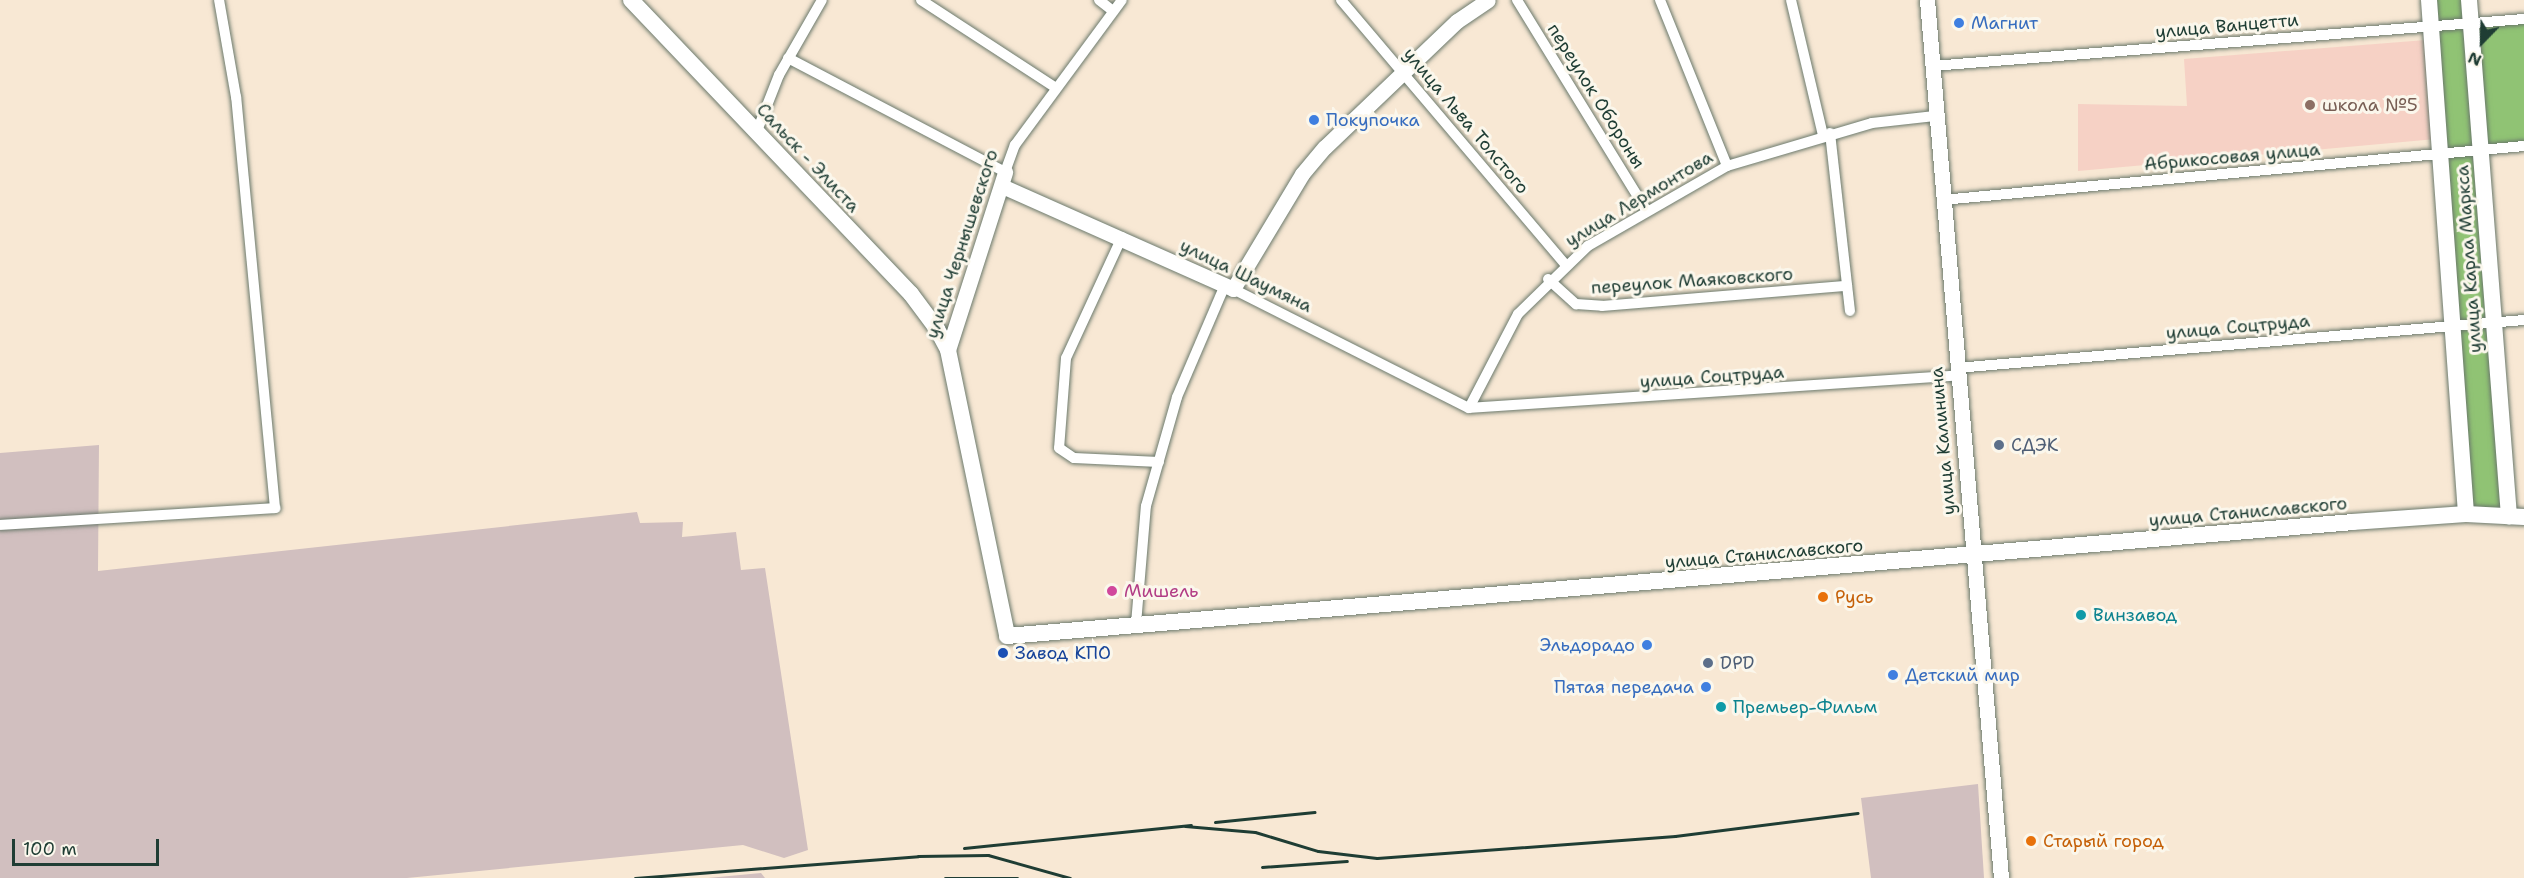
<!DOCTYPE html>
<html>
<head>
<meta charset="utf-8">
<style>
  body { margin:0 }
  #map { position:relative; width:2524px; height:878px; overflow:hidden; background:#f8e8d4; font-family:"Shantell Sans",sans-serif }
  div>[style] { position:absolute }
  [style*='--x'] { left:calc(var(--x)*1px); top:calc(var(--y)*1px); width:calc(var(--w)*1px); rotate:calc(var(--a)*1deg) }
  .built>* { inset:0; background:#f6d1c5 }
  .industrial>* { inset:0; background:#d1bfbf }
  .green>* { inset:0; background:#90c374 }
  .roads { filter:drop-shadow(0 0 2px #6b796c) drop-shadow(0 0 2px #6b796c) }
  .street>* { height:10px; margin:-5px; padding:0 5px; transform-origin:5px; border-radius:5px; background:#fff }
  .secondary>* { height:15px; margin:-7.5px; padding:0 7.5px; transform-origin:7.5px; border-radius:7.5px; background:#fff }
  .primary>* { height:16px; margin:-8px; padding:0 8px; transform-origin:8px; border-radius:8px; background:#fff }
  .rail>* { height:3px; margin:-1.5px; padding:0 1.5px; transform-origin:1.5px; border-radius:1.5px; background:#1f3d34 }
  .dots>* { width:16px; height:16px; translate:-50% -50%; box-sizing:border-box; border:3px solid #fbf7ec; border-radius:50% }
  span { translate:-50% -50%; white-space:nowrap; text-align:center; line-height:1.15; -webkit-text-stroke:6px #fbf7ec; paint-order:stroke }
  .shop-label { font-size:18px; color:#366cbe }
  .left { translate:0 -50%; text-align:left }
  .right { translate:-100% -50%; text-align:right }
  .street-label { font-size:18px; color:#1f3d34 }
  .education-label { font-size:18px; color:#785e54 }
  .service-label { font-size:18px; color:#4e5e75 }
  .hotel-label { font-size:18px; color:#b23c85 }
  .food-label { font-size:18px; color:#c56008 }
  .culture-label { font-size:18px; color:#0d838f }
  .transit-label { font-size:18px; color:#164399 }
  .north { position:absolute; left:2452px; top:12px; width:60px; height:60px; -webkit-text-stroke:4px #fbf7ec; paint-order:stroke; rotate:203deg; font-size:16px; font-weight:700; line-height:24px; text-align:center; color:#1f3d34 }
  .north::after { content:''; display:block; margin:auto; width:21px; height:27px; background:#1f3d34; clip-path:polygon(50% 0,100% 100%,50% 72%,0 100%) }
  .scale { position:absolute; left:12px; top:839px; width:147px; height:27px; box-sizing:border-box; border:3px solid #1f3d34; border-top:0; padding-left:8px; font-size:18px; line-height:21px; white-space:nowrap; color:#1f3d34; -webkit-text-stroke:4px #fbf7ec; paint-order:stroke }
</style>
</head>
<body>
<div id="map">
  <div class="built">
    <div style="clip-path:polygon(2426px 40px,2436px 139px,2078px 171px,2078px 104px,2187px 106px,2184px 59px)"></div>
  </div>
  <div class="industrial">
    <div style="clip-path:polygon(99px 445px,98px 571px,637px 512px,640px 523px,683px 522px,682px 537px,736px 532px,741px 570px,765px 568px,808px 850px,784px 858px,743px 845px,407px 878px,0 878px,0 453px)"></div>
    <div style="clip-path:polygon(1978px 784px,1984px 878px,1871px 878px,1861px 798px)"></div>
    <div style="clip-path:polygon(761px 873px,765px 878px,708px 878px)"></div>
  </div>
  <div class="green">
    <div style="clip-path:polygon(2429px 0,2469px 0,2471px 22px,2524px 19px,2524px 146px,2481px 150px,2509px 516px,2466px 514px)"></div>
  </div>
  <div class="roads">
    <div class="street">
      <div style="--x:921;--y:0;--w:161;--a:33.1"></div>
      <div style="--x:1099;--y:0;--w:18;--a:38"></div>
      <div style="--x:1341;--y:0;--w:345;--a:49.7"></div>
      <div style="--x:1517;--y:0;--w:246;--a:58.4"></div>
      <div style="--x:1660;--y:0;--w:179;--a:68"></div>
      <div style="--x:1791;--y:0;--w:139;--a:76.7"></div>
      <div style="--x:788;--y:58;--w:245;--a:27.7"></div>
      <div style="--x:1005;--y:172;--w:29;--a:-70"></div>
      <div style="--x:1015;--y:145;--w:180;--a:-53.6"></div>
      <div style="--x:1932;--y:66;--w:594;--a:-4.54"></div>
      <div style="--x:757;--y:131;--w:60;--a:-68.6"></div>
      <div style="--x:779;--y:75;--w:86;--a:-60.2"></div>
      <div style="--x:1830;--y:133;--w:179;--a:83.6"></div>
      <div style="--x:1942;--y:200;--w:584;--a:-5.3"></div>
      <div style="--x:1122;--y:237;--w:133;--a:114.8"></div>
      <div style="--x:1066;--y:358;--w:90;--a:94.4"></div>
      <div style="--x:1059;--y:448;--w:18;--a:34"></div>
      <div style="--x:1074;--y:458;--w:85;--a:2.7"></div>
      <div style="--x:1548;--y:279;--w:38;--a:42"></div>
      <div style="--x:1576;--y:304;--w:26;--a:4"></div>
      <div style="--x:1602;--y:306;--w:246;--a:-4.7"></div>
      <div style="--x:1233;--y:289;--w:264;--a:26.8"></div>
      <div style="--x:1469;--y:408;--w:488;--a:-3.8"></div>
      <div style="--x:1956;--y:368;--w:570;--a:-4.83"></div>
      <div style="--x:1469;--y:408;--w:106;--a:-62.5"></div>
      <div style="--x:1518;--y:314;--w:98;--a:-44.2"></div>
      <div style="--x:1588;--y:246;--w:160;--a:-29.9"></div>
      <div style="--x:1727;--y:166;--w:151;--a:-16.5"></div>
      <div style="--x:1872;--y:123;--w:63;--a:-6.3"></div>
      <div style="--x:0;--y:525;--w:276;--a:-3.5"></div>
      <div style="--x:275;--y:508;--w:413;--a:-95.4"></div>
      <div style="--x:236;--y:97;--w:98;--a:-99.9"></div>
      <div style="--x:1136;--y:624;--w:118;--a:-85.2"></div>
      <div style="--x:1146;--y:506;--w:113;--a:-74.1"></div>
      <div style="--x:1177;--y:397;--w:122;--a:-66.8"></div>
    </div>
    <div class="secondary">
      <div style="--x:1927;--y:0;--w:881;--a:85.18"></div>
      <div style="--x:1002;--y:186;--w:253;--a:24"></div>
      <div style="--x:1233;--y:289;--w:134;--a:-59"></div>
      <div style="--x:1302;--y:174;--w:35;--a:-50"></div>
      <div style="--x:1325;--y:147;--w:182;--a:-43.7"></div>
      <div style="--x:1457;--y:21;--w:37;--a:-34"></div>
      <div style="--x:948;--y:350;--w:187;--a:-72.2"></div>
    </div>
    <div class="primary">
      <div style="--x:631;--y:0;--w:406;--a:46.4"></div>
      <div style="--x:911;--y:294;--w:44;--a:53.4"></div>
      <div style="--x:937;--y:329;--w:24;--a:62"></div>
      <div style="--x:948;--y:350;--w:292;--a:78.3"></div>
      <div style="--x:1007;--y:636;--w:1350;--a:-4.84"></div>
      <div style="--x:2352;--y:522;--w:114;--a:-4"></div>
      <div style="--x:2466;--y:514;--w:58;--a:3"></div>
      <div style="--x:2429;--y:0;--w:515;--a:85.88"></div>
      <div style="--x:2469;--y:0;--w:518;--a:85.57"></div>
    </div>
  </div>
  <div class="rail">
    <div style="--x:1215;--y:822;--w:100;--a:-5.7"></div>
    <div style="--x:1185;--y:826;--w:70;--a:4.9"></div>
    <div style="--x:1255;--y:832;--w:66;--a:16.8"></div>
    <div style="--x:1318;--y:851;--w:59;--a:6.8"></div>
    <div style="--x:1377;--y:858;--w:299;--a:-4.2"></div>
    <div style="--x:1675;--y:836;--w:184;--a:-7.2"></div>
    <div style="--x:964;--y:848;--w:228;--a:-5.8"></div>
    <div style="--x:1262;--y:867;--w:85;--a:-4"></div>
    <div style="--x:635;--y:878;--w:284;--a:-4.4"></div>
    <div style="--x:918;--y:856;--w:70;--a:-0.8"></div>
    <div style="--x:988;--y:855;--w:85;--a:15.7"></div>
    <div style="--x:945;--y:878;--w:72;--a:0"></div>
  </div>
  <div class="dots">
    <div style="left:1959px;top:23px;background:#3f7fe0"></div>
    <div style="left:2310px;top:105px;background:#8d6e63"></div>
    <div style="left:1314px;top:120px;background:#3f7fe0"></div>
    <div style="left:1999px;top:445px;background:#5c6f8a"></div>
    <div style="left:1112px;top:591px;background:#d1479c"></div>
    <div style="left:1823px;top:597px;background:#e8710a"></div>
    <div style="left:2081px;top:615px;background:#0f9aa8"></div>
    <div style="left:1647px;top:645px;background:#3f7fe0"></div>
    <div style="left:1003px;top:653px;background:#1a4fb4"></div>
    <div style="left:1708px;top:663px;background:#5c6f8a"></div>
    <div style="left:1893px;top:675px;background:#3f7fe0"></div>
    <div style="left:1706px;top:687px;background:#3f7fe0"></div>
    <div style="left:1721px;top:707px;background:#0f9aa8"></div>
    <div style="left:2031px;top:841px;background:#e8710a"></div>
  </div>
  <div class="shop-label">
    <span class="left" style="left:1971px;top:23px">Магнит</span>
    <span class="left" style="left:1326px;top:120px">Покупочка</span>
    <span class="right" style="left:1635px;top:645px">Эльдорадо</span>
    <span class="left" style="left:1905px;top:675px">Детский мир</span>
    <span class="right" style="left:1694px;top:687px">Пятая передача</span>
  </div>
  <div class="street-label">
    <span style="left:2227px;top:26px;rotate:-5deg">улица Ванцетти</span>
    <span style="left:1596px;top:96px;rotate:58deg">переулок Обороны</span>
    <span style="left:1466px;top:121px;rotate:50deg">улица Льва Толстого</span>
    <span style="left:2232px;top:157px;rotate:-5deg">Абрикосовая улица</span>
    <span style="left:808px;top:158px;rotate:47deg">Сальск - Элиста</span>
    <span style="left:1639px;top:199px;rotate:-31deg">улица Лермонтова</span>
    <span style="left:962px;top:244px;rotate:-72deg">улица Чернышевского</span>
    <span style="left:2469px;top:259px;rotate:-94deg">улица Карла Маркса</span>
    <span style="left:1246px;top:276px;rotate:26deg">улица Шаумяна</span>
    <span style="left:1692px;top:281px;rotate:-4deg">переулок Маяковского</span>
    <span style="left:2238px;top:327px;rotate:-5deg">улица Соцтруда</span>
    <span style="left:1712px;top:377px;rotate:-4deg">улица Соцтруда</span>
    <span style="left:1943px;top:441px;rotate:-95deg">улица Калинина</span>
    <span style="left:2248px;top:512px;rotate:-5deg">улица Станиславского</span>
    <span style="left:1764px;top:554px;rotate:-5deg">улица Станиславского</span>
  </div>
  <div class="education-label">
    <span class="left" style="left:2322px;top:105px">школа №5</span>
  </div>
  <div class="service-label">
    <span class="left" style="left:2011px;top:445px">СДЭК</span>
    <span class="left" style="left:1720px;top:663px">DPD</span>
  </div>
  <div class="hotel-label">
    <span class="left" style="left:1124px;top:591px">Мишель</span>
  </div>
  <div class="food-label">
    <span class="left" style="left:1835px;top:597px">Русь</span>
    <span class="left" style="left:2043px;top:841px">Старый город</span>
  </div>
  <div class="culture-label">
    <span class="left" style="left:2093px;top:615px">Винзавод</span>
    <span class="left" style="left:1733px;top:707px">Премьер-Фильм</span>
  </div>
  <div class="transit-label">
    <span class="left" style="left:1015px;top:653px">Завод КПО</span>
  </div>
  <div class="north">N</div>
  <div class="scale">100 m</div>
</div>
</body>
</html>
